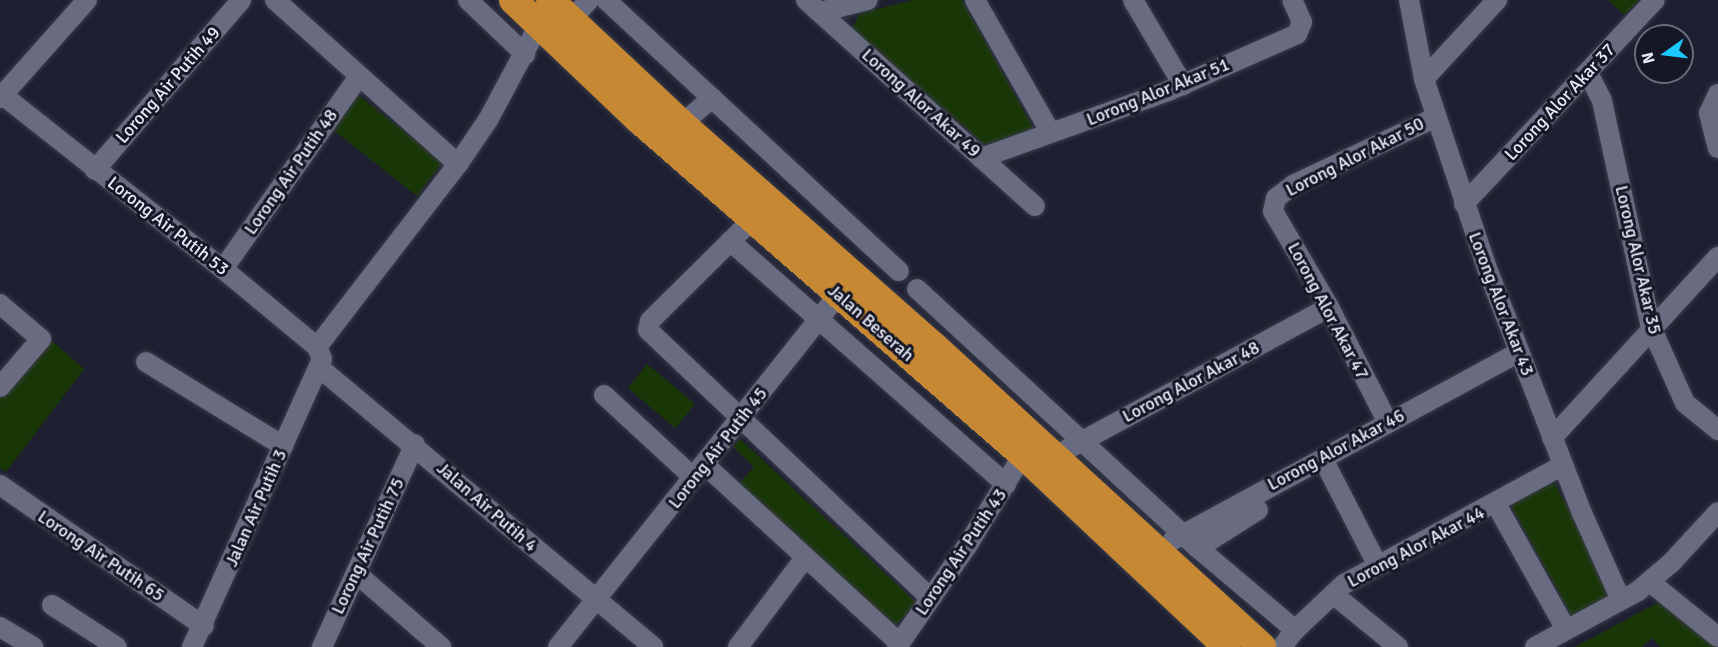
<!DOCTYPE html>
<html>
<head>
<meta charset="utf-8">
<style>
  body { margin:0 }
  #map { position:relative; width:1718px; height:647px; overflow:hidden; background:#1e2031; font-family:Signika,sans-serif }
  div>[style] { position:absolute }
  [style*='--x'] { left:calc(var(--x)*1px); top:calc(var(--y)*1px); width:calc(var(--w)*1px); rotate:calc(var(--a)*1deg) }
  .green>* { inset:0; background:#193706 }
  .roads { filter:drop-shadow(0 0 2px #393b4a) drop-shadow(0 0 2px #393b4a) }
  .minor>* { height:20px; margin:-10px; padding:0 10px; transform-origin:10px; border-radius:10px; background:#696c80 }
  .highway>* { height:28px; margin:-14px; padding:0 14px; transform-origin:14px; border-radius:14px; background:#c78833 }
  span { translate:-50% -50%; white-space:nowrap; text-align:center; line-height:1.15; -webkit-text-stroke:6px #151727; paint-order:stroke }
  .street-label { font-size:18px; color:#e8eaf6 }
  .north { position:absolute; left:1634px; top:24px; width:60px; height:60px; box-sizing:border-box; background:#151727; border:2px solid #696b7a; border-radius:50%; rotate:256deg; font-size:16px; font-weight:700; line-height:24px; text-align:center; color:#e8eaf6 }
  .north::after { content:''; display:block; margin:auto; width:21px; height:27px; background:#1cc9fc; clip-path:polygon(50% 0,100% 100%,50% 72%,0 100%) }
</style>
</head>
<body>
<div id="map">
  <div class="green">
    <div style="clip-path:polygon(914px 0,962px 0,1034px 129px,985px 145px,852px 29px,860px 13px)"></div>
    <div style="clip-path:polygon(1608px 0,1639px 0,1625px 15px)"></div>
    <div style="clip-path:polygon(357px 94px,443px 162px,417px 196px,331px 128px)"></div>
    <div style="clip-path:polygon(50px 339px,84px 369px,6px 472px,0 468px,0 393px)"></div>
    <div style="clip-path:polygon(647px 364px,695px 404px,675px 428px,628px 388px)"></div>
    <div style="clip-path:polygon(740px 439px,917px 603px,892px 630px,736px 487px,754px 467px,733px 447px)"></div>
    <div style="clip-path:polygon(1553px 481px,1615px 593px,1572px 617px,1510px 504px)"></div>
    <div style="clip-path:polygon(1663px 600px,1718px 647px,1660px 647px,1652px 638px,1642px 647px,1575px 647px)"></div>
  </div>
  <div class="roads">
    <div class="minor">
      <div style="--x:275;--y:0;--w:246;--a:41.9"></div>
      <div style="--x:468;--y:0;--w:79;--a:43.5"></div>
      <div style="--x:606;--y:0;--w:399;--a:42.8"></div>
      <div style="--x:806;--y:0;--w:308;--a:42"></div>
      <div style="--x:975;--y:0;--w:153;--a:60.3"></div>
      <div style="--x:1133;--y:0;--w:99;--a:59.5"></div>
      <div style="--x:1409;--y:0;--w:80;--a:79.2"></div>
      <div style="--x:1424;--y:79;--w:202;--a:71.6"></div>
      <div style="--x:1488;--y:271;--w:260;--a:68.8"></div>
      <div style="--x:1582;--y:513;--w:95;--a:65.9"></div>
      <div style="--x:820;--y:12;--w:49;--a:-14"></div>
      <div style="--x:570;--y:21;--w:28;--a:-48"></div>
      <div style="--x:1588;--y:73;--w:31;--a:63"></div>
      <div style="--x:1602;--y:101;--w:231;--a:77.8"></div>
      <div style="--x:1651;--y:327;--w:83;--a:65.9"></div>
      <div style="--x:1685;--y:403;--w:43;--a:39.3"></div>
      <div style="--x:1424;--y:79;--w:108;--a:-47.3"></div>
      <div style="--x:0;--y:93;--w:284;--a:38.3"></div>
      <div style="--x:223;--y:269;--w:122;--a:39.7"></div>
      <div style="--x:317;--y:347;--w:13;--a:67"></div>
      <div style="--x:322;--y:359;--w:316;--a:114.3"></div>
      <div style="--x:1718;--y:94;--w:21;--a:115"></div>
      <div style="--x:1709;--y:113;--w:36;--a:76"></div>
      <div style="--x:0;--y:98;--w:131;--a:-48.4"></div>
      <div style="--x:682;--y:124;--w:40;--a:-41"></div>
      <div style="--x:981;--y:158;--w:199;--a:-19.7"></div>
      <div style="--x:1168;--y:91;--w:141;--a:-23.8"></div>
      <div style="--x:1297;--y:34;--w:13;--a:-67"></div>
      <div style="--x:1302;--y:22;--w:24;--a:-114"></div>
      <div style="--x:95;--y:170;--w:224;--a:-49.3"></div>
      <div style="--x:1464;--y:204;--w:279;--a:-46.9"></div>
      <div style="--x:754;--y:218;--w:146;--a:135.3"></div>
      <div style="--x:650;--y:321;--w:9;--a:103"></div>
      <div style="--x:648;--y:330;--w:390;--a:43.5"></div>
      <div style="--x:730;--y:241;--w:368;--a:41.4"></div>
      <div style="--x:223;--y:269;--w:236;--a:-54.8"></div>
      <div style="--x:917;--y:289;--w:382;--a:42.7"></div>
      <div style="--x:1198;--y:548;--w:127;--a:40.2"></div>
      <div style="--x:0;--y:304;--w:54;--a:40.5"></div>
      <div style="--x:41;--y:339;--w:63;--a:130.5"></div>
      <div style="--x:317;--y:347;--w:231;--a:-52.4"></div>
      <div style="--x:458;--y:164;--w:53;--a:-55.7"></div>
      <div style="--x:488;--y:120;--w:108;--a:-61.8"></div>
      <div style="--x:146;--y:362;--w:161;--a:31.5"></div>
      <div style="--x:321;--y:369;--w:433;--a:39.9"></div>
      <div style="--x:604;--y:395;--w:122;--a:42.7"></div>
      <div style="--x:1388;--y:423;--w:130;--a:-117"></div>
      <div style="--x:1329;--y:307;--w:111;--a:-120.3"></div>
      <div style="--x:1273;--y:211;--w:13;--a:-77"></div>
      <div style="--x:1276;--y:198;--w:21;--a:-37"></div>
      <div style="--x:1293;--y:185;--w:158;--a:-25.4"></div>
      <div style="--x:1552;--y:438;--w:246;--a:-47.5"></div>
      <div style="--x:1053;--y:457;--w:314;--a:-28.5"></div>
      <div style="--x:1323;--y:459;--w:120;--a:62.8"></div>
      <div style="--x:705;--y:465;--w:263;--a:42.5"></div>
      <div style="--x:0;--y:485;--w:248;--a:34.7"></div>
      <div style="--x:1496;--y:504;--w:143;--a:60.8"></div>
      <div style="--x:1173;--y:540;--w:394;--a:-28.5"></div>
      <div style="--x:1198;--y:548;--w:71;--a:-32.3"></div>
      <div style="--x:356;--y:573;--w:113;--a:41"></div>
      <div style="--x:1650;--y:582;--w:87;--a:39"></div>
      <div style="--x:1333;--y:594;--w:84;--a:39.2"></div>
      <div style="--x:52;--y:605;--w:77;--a:32.9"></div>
      <div style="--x:0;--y:627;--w:39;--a:31"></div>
      <div style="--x:322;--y:647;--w:223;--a:-65.4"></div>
      <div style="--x:558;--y:647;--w:450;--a:-51.5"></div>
      <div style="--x:738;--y:647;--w:110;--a:-53.1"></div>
      <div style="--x:897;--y:647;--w:123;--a:-55.3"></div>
      <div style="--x:967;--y:546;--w:107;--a:-58.4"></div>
      <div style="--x:1282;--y:647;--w:21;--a:-53"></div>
      <div style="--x:1295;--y:630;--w:67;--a:-43.2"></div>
      <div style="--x:1344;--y:584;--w:249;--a:-28.5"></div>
      <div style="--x:1535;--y:647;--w:117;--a:-28.5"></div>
      <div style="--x:1638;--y:591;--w:43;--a:-40.3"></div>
      <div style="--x:1671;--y:563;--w:69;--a:-47.3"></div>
    </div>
    <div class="highway">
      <div style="--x:513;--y:0;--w:174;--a:43.6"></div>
      <div style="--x:639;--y:120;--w:510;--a:41.1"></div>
      <div style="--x:1023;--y:455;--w:280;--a:43.3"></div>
      <div style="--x:550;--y:0;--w:181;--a:43.2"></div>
      <div style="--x:682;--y:124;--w:336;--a:41.4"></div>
      <div style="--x:934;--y:346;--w:445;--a:42.5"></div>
    </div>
  </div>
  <div class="street-label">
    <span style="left:168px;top:85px;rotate:-49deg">Lorong Air Putih 49</span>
    <span style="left:1158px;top:92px;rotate:-22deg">Lorong Alor Akar 51</span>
    <span style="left:1560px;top:102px;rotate:-47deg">Lorong Alor Akar 37</span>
    <span style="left:921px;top:103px;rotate:42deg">Lorong Alor Akar 49</span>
    <span style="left:1355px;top:157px;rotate:-27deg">Lorong Alor Akar 50</span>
    <span style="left:291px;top:172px;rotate:-55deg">Lorong Air Putih 48</span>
    <span style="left:168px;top:226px;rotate:38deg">Lorong Air Putih 53</span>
    <span style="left:1638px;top:260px;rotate:77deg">Lorong Alor Akar 35</span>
    <span style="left:1501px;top:304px;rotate:69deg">Lorong Alor Akar 43</span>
    <span style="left:1328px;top:311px;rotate:62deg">Lorong Alor Akar 47</span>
    <span style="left:871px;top:323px;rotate:41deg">Jalan Beserah</span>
    <span style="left:1191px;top:382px;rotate:-28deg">Lorong Alor Akar 48</span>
    <span style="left:718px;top:448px;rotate:-52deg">Lorong Air Putih 45</span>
    <span style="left:1336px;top:450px;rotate:-28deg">Lorong Alor Akar 46</span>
    <span style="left:487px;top:507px;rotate:41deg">Jalan Air Putih 4</span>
    <span style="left:256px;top:508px;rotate:-66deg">Jalan Air Putih 3</span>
    <span style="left:368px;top:546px;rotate:-65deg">Lorong Air Putih 75</span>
    <span style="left:1416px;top:547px;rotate:-28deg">Lorong Alor Akar 44</span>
    <span style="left:961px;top:552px;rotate:-56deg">Lorong Air Putih 43</span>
    <span style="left:101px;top:556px;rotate:34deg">Lorong Air Putih 65</span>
  </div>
  <div class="north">N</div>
</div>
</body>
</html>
